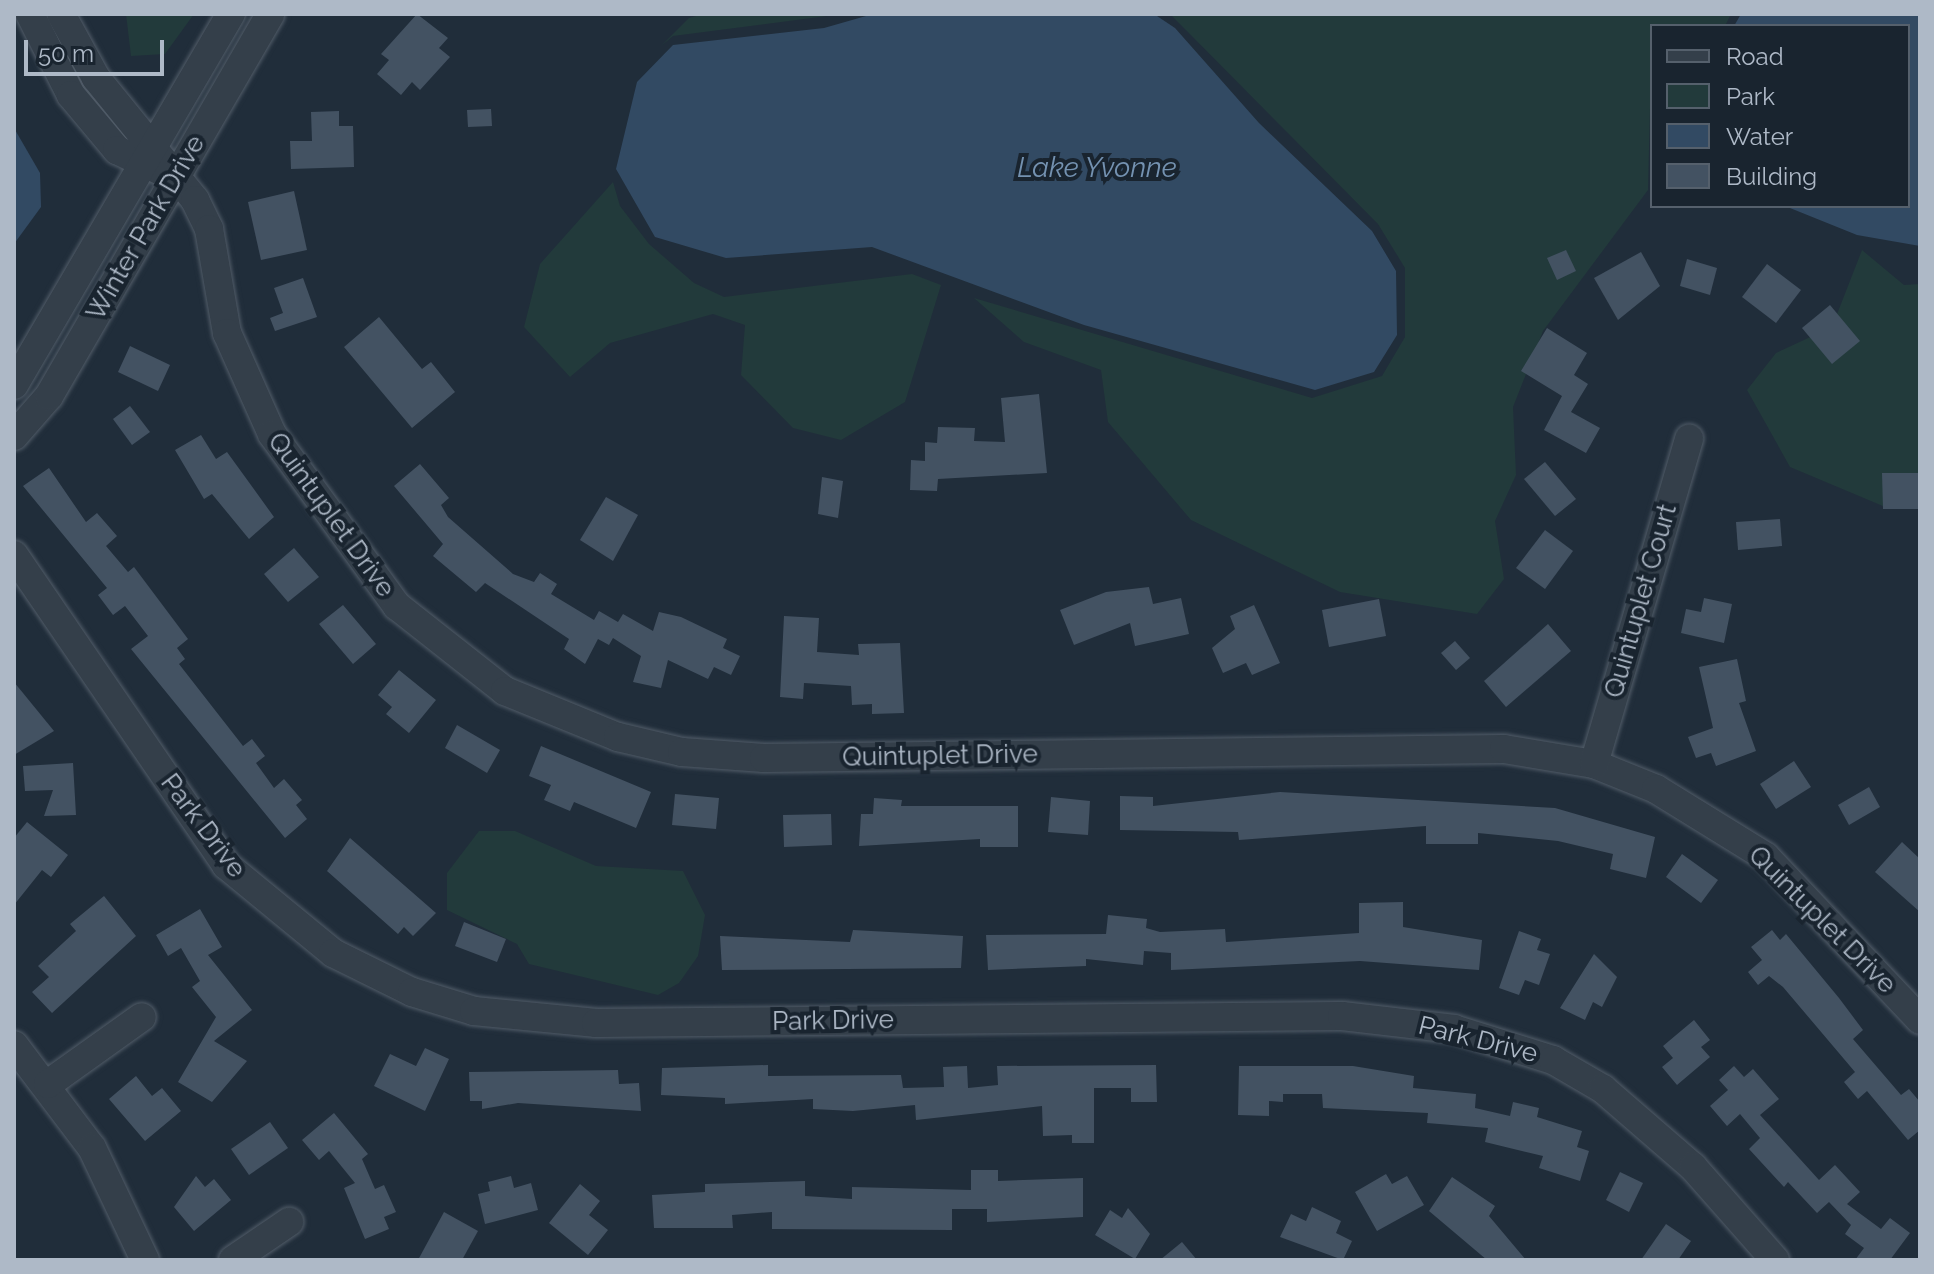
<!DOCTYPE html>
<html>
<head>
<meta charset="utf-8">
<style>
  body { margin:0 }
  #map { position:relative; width:1934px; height:1274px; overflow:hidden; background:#202d3a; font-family:Raleway,sans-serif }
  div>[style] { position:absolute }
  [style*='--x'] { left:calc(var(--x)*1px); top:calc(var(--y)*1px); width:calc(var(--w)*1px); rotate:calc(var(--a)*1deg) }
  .green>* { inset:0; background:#223a3b }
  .water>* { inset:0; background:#324a63 }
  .building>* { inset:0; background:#435262 }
  .roads { filter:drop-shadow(0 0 2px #515c68) drop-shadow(0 0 2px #515c68) }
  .minor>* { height:28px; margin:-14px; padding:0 14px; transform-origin:14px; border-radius:14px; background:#343f4a }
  span { translate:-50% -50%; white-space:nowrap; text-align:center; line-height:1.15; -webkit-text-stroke:8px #19242f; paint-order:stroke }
  .street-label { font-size:26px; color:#aeb9c7 }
  .water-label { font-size:28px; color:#7492b1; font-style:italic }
  .frame { position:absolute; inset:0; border:16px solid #aeb9c7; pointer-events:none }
  .legend { position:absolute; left:1650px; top:24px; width:260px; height:184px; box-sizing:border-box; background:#19242f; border:2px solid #55606c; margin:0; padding:10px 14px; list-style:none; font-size:24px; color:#aeb9c7 }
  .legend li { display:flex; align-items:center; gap:16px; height:40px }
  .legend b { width:40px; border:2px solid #55606c }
  .scale { position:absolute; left:24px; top:40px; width:140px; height:36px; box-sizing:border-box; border:4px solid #aeb9c7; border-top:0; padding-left:10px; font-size:24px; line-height:28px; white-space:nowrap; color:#aeb9c7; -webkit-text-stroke:6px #19242f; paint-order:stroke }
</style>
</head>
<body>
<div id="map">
  <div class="green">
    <div style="clip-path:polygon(126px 14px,194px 14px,165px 54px,131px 56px)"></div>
    <div style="clip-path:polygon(703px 14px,842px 14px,673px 36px,661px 46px,689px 18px)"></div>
    <div style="clip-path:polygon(1170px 14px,1731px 14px,1725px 26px,1652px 26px,1648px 190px,1543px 331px,1513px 407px,1516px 475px,1495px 521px,1504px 579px,1477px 614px,1340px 592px,1191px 520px,1108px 422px,1101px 370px,1024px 342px,974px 298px,1312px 398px,1382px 376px,1405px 337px,1405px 268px,1378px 224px)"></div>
    <div style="clip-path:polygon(613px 182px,620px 206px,649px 244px,694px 283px,724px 297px,912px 274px,941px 285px,905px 402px,841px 440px,793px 428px,741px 375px,745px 325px,713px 314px,610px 343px,570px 377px,524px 327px,540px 264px)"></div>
    <div style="clip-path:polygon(1862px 250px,1904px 285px,1920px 284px,1920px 504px,1890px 509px,1790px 467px,1747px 390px,1776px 353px,1832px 327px)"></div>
    <div style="clip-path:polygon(479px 831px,515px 831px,596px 866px,683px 871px,705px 915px,698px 956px,679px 983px,658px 995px,529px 964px,517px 944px,447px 910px,447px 873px)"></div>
  </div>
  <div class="water">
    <div style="clip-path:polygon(873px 14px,1154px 14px,1175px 28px,1259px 123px,1372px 231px,1396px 271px,1397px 335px,1374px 372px,1315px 390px,1084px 325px,872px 247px,726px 258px,655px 237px,616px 169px,637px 82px,673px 45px,824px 28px)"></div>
    <div style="clip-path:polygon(1741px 14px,1920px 14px,1920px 246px,1857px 235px,1785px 206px,1908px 206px,1908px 26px,1734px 26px)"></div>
    <div style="clip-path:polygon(14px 128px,40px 173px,41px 207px,14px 244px)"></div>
  </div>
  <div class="building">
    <div style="clip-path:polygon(417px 14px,448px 38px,439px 48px,450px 57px,420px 90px,412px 82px,401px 95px,377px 74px,389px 60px,381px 54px)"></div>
    <div style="clip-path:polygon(491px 109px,492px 126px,468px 127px,467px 110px)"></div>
    <div style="clip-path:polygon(339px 111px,339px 126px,353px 126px,354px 167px,291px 169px,290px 141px,312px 141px,311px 112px)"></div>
    <div style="clip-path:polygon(294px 191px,307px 250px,261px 260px,248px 202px)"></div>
    <div style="clip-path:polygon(1566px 250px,1576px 271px,1557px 280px,1547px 258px)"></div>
    <div style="clip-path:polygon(1641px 252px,1660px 286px,1618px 320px,1594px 278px)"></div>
    <div style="clip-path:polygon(1687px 259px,1717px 268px,1710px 295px,1680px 286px)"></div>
    <div style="clip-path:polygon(1767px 264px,1801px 290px,1776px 323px,1742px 297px)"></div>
    <div style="clip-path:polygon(303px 278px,317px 317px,275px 331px,270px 318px,283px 313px,274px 288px)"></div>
    <div style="clip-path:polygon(1830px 305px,1860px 341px,1832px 364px,1802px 328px)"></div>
    <div style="clip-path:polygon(379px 317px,422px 369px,431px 362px,455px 392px,412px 428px,344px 347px)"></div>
    <div style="clip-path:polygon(1547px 328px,1587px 353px,1574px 375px,1588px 384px,1571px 412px,1600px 428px,1586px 453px,1544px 430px,1562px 396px,1521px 371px)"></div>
    <div style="clip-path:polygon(130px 346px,170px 365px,158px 391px,118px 372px)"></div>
    <div style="clip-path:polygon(1039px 394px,1047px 473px,938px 479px,937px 491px,910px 490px,911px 460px,925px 461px,925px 442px,937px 443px,938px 427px,975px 428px,974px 441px,1005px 442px,1001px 398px)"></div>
    <div style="clip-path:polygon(130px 406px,150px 432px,132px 445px,113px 419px)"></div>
    <div style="clip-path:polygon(201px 435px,216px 459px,227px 452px,274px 517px,249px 539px,212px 494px,204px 499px,175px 450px)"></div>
    <div style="clip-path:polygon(1545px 462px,1576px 499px,1555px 516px,1524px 479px)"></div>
    <div style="clip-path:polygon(420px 464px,449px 498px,441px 505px,448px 517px,513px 574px,534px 582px,540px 573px,557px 584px,551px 594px,594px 620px,599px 611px,618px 622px,623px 614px,653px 631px,659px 612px,681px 617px,727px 639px,723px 648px,740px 656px,731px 675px,714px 667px,708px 679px,668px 660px,661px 688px,633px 682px,641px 656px,613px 638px,609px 645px,598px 639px,585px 664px,564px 649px,569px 639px,485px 583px,476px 592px,433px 556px,443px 544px,394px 486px)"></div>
    <div style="clip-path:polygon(49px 468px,86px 522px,97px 513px,117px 536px,106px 546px,128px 572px,134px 567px,188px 639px,177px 648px,185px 659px,179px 664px,243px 746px,252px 739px,265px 756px,256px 763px,274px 788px,284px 779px,302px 800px,296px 805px,307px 819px,285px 838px,131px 649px,148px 636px,125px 606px,113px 615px,98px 595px,107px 588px,23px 486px)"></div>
    <div style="clip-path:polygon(1882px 473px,1918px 473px,1918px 509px,1883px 509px)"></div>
    <div style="clip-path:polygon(822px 477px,843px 481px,838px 518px,818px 514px)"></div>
    <div style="clip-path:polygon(606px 497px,638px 515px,613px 561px,580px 540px)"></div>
    <div style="clip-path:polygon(1780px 519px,1782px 546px,1738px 550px,1736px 522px)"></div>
    <div style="clip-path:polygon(1545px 530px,1573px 551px,1545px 589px,1516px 568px)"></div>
    <div style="clip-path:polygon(294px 548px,319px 577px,288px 602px,264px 574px)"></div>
    <div style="clip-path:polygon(1149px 587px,1153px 604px,1181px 598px,1189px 634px,1135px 646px,1130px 623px,1074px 645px,1060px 610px,1106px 592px)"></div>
    <div style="clip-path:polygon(1704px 598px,1732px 604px,1724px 643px,1681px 633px,1686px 609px,1701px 612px)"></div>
    <div style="clip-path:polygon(1379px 599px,1386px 636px,1329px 647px,1322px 610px)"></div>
    <div style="clip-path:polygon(343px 605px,376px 644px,353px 664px,319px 624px)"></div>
    <div style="clip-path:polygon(1254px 605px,1280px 663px,1252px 675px,1246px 663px,1223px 673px,1212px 648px,1235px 629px,1230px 616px)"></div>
    <div style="clip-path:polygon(784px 616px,819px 618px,817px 652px,859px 655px,858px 644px,900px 643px,904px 713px,872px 714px,872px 704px,852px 705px,851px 686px,804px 683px,803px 699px,780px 697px)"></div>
    <div style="clip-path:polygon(1548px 624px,1571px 651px,1506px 707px,1484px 681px)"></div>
    <div style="clip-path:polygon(1455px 641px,1470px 658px,1456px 670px,1441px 653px)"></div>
    <div style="clip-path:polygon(1737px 659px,1746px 701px,1739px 703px,1756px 751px,1716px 766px,1711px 753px,1696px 758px,1688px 737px,1713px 728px,1699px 667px)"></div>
    <div style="clip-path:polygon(399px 670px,436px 700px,409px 733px,386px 714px,392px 707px,378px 695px)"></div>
    <div style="clip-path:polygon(14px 682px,54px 731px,14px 755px)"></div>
    <div style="clip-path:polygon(457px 725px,500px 750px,487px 773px,445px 748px)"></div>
    <div style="clip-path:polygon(541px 746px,651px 792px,636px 828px,574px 802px,570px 811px,544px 800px,551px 785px,529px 776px)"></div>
    <div style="clip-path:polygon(1794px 761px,1811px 787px,1776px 809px,1760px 784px)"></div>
    <div style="clip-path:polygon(73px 763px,76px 815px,44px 816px,53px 790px,25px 791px,23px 766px)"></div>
    <div style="clip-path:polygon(1869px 787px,1880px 807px,1849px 825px,1838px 805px)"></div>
    <div style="clip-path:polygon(1280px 792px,1555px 808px,1655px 837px,1646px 878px,1610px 869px,1613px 854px,1558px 841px,1478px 833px,1478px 844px,1426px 844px,1426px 826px,1239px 840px,1238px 832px,1120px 830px,1120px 796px,1153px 797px,1153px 806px)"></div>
    <div style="clip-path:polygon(675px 794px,719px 798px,716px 829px,672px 825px)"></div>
    <div style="clip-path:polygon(1051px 797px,1090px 801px,1088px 835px,1048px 832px)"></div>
    <div style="clip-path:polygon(874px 798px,902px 800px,901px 806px,1018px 806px,1018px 847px,980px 847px,980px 839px,859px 846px,861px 814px,873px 814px)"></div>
    <div style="clip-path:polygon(831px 814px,832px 845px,784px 847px,783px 815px)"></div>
    <div style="clip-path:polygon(27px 822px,68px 855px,51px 877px,42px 870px,14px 905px,14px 838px)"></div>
    <div style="clip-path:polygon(350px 838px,436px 913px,413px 936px,404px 927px,398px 934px,327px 871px)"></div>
    <div style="clip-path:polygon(1902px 842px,1920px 859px,1920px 912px,1875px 872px)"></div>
    <div style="clip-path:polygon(1682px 854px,1718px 880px,1701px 903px,1666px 877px)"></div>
    <div style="clip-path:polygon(104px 896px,136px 936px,52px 1013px,32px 992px,49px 977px,38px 966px,76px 931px,70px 924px)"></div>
    <div style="clip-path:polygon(1403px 902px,1403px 927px,1482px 940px,1479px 970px,1360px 961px,1171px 970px,1171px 953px,1144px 951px,1143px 965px,1086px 959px,1086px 966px,988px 970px,986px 935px,1106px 934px,1108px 915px,1147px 919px,1146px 928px,1160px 932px,1225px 929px,1226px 942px,1359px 933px,1359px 903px)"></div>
    <div style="clip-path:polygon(200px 909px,222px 947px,208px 955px,252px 1010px,214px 1041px,247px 1061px,212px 1102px,178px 1082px,216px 1017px,192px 987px,200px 981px,181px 948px,168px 956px,156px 935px)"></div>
    <div style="clip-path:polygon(464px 922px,506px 939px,497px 962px,455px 946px)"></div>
    <div style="clip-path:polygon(853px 930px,963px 936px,961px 968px,722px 970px,720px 936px,850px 942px)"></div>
    <div style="clip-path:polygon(1772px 930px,1780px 940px,1786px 934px,1839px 998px,1863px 1030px,1853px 1039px,1901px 1095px,1909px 1089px,1920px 1102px,1920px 1130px,1908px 1140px,1867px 1091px,1858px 1099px,1844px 1082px,1855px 1072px,1783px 987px,1769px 976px,1758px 985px,1748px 972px,1762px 960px,1751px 947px)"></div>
    <div style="clip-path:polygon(1519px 931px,1541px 939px,1537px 950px,1550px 954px,1539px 985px,1525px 980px,1519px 995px,1499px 988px)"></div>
    <div style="clip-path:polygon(1594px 954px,1617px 977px,1602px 1007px,1593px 1002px,1585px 1020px,1560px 1008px)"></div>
    <div style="clip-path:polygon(1694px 1020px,1710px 1040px,1701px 1047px,1710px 1057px,1677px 1085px,1662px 1067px,1673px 1058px,1663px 1046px)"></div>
    <div style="clip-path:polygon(425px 1048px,449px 1059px,425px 1111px,374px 1086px,390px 1054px,416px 1066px)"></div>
    <div style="clip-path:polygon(768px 1065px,768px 1076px,901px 1075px,903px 1088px,944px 1087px,943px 1067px,967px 1066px,968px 1088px,998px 1085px,997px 1066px,1156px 1065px,1157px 1102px,1131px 1102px,1131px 1088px,1094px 1088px,1094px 1143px,1072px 1143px,1072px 1135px,1043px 1136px,1042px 1106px,916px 1120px,915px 1105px,853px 1111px,813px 1109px,813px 1099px,725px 1104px,725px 1098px,661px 1095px,662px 1068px)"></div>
    <div style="clip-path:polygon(1239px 1066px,1353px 1066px,1414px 1076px,1413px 1088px,1476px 1094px,1475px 1108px,1510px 1116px,1513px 1102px,1539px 1108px,1537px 1117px,1582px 1131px,1577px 1147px,1589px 1151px,1580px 1181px,1539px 1168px,1543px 1156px,1485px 1142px,1488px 1128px,1427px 1123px,1428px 1113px,1323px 1108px,1322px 1094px,1283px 1094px,1283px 1102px,1269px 1101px,1269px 1116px,1238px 1115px)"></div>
    <div style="clip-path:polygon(1734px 1066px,1744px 1077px,1753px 1069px,1779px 1099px,1760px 1115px,1819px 1180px,1835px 1165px,1860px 1192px,1847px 1204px,1881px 1229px,1890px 1218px,1910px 1233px,1890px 1260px,1855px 1260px,1864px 1248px,1845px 1234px,1851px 1225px,1829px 1202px,1817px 1213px,1788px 1182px,1784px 1187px,1749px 1149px,1760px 1138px,1740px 1114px,1727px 1126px,1710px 1106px,1728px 1090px,1719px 1080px)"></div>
    <div style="clip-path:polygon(618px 1070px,619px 1084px,639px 1083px,641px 1111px,518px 1103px,482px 1109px,482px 1101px,470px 1101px,469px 1072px)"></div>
    <div style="clip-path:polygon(136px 1076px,152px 1096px,162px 1088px,181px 1111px,145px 1141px,109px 1099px)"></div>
    <div style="clip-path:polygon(334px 1113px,368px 1154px,362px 1159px,375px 1189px,384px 1185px,396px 1212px,384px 1217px,389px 1229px,365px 1239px,344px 1188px,355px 1183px,329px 1151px,319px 1160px,302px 1140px)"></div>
    <div style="clip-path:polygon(270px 1122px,288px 1148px,249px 1175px,231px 1149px)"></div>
    <div style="clip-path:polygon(971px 1170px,998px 1170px,998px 1181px,1083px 1178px,1083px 1217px,987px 1222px,987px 1209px,952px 1209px,952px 1230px,772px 1229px,772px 1212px,732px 1215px,733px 1228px,654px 1228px,652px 1195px,705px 1192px,705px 1184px,805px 1181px,805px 1196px,852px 1199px,852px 1187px,971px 1190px)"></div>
    <div style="clip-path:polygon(1620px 1172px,1643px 1183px,1629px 1212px,1606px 1200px)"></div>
    <div style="clip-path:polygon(1386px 1174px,1392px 1184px,1407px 1176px,1424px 1205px,1377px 1231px,1355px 1192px)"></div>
    <div style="clip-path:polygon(196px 1176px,205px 1187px,214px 1179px,231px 1200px,194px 1231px,174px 1207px)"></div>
    <div style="clip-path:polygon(511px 1176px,514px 1188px,531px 1183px,538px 1210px,485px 1224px,478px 1194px,490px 1191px,488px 1182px)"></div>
    <div style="clip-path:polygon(1452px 1177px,1495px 1206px,1489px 1216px,1526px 1260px,1487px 1260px,1429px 1211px)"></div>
    <div style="clip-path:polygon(580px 1184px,600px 1201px,589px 1215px,608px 1230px,588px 1255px,549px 1223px)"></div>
    <div style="clip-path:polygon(1312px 1207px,1341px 1221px,1336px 1233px,1352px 1241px,1343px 1260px,1280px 1237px,1291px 1214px,1306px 1221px)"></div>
    <div style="clip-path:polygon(1128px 1208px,1150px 1234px,1135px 1259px,1095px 1235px,1110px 1210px,1122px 1218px)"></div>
    <div style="clip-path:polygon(444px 1212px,478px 1231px,462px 1260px,418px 1260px)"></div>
    <div style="clip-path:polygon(1666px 1224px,1691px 1241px,1678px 1260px,1641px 1260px)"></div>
    <div style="clip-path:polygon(1182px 1242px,1197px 1260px,1160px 1260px)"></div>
  </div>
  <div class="roads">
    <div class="minor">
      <div style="--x:30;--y:14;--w:91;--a:63.2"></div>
      <div style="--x:71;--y:95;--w:72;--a:50.1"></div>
      <div style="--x:117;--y:150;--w:49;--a:25.5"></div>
      <div style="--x:61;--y:14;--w:73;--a:61.3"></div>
      <div style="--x:96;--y:78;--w:157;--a:50.9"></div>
      <div style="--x:195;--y:200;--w:32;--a:64"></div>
      <div style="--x:209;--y:229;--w:106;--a:80.2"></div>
      <div style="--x:227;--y:333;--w:111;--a:66"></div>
      <div style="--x:272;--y:434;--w:213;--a:54"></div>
      <div style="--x:397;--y:606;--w:137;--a:38.2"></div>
      <div style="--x:505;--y:691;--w:122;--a:22.2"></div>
      <div style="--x:618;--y:737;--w:66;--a:13.2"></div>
      <div style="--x:682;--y:752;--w:82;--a:4.2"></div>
      <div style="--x:764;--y:758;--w:740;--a:-0.7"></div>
      <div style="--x:1504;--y:749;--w:91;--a:9.5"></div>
      <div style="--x:1594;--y:764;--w:67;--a:22"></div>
      <div style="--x:1656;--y:789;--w:129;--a:31.7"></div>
      <div style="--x:1766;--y:857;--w:224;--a:46.6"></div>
      <div style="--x:14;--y:385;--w:430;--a:-59.7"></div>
      <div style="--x:14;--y:436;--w:53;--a:-48.8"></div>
      <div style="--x:49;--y:396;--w:441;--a:-59.9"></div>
      <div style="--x:14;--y:555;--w:376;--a:55.6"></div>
      <div style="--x:226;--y:865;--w:139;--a:39.4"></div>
      <div style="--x:333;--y:953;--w:88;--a:26.3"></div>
      <div style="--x:412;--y:992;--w:65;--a:17"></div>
      <div style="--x:474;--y:1011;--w:123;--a:5.6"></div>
      <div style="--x:596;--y:1023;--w:746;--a:-0.54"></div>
      <div style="--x:1342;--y:1016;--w:113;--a:6.6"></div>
      <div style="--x:1454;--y:1029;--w:104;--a:17.4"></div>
      <div style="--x:1553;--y:1060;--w:58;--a:30.1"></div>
      <div style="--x:1603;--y:1089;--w:119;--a:40.9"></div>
      <div style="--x:1693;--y:1167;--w:124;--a:48.6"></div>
      <div style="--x:1594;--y:764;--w:339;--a:-73.7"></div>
      <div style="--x:14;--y:1045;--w:129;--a:52.9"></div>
      <div style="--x:92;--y:1148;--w:124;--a:64.7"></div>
      <div style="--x:48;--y:1084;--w:115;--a:-35.5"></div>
      <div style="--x:233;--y:1260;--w:68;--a:-34.2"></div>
    </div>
  </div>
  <div class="street-label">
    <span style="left:146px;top:228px;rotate:-60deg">Winter Park Drive</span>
    <span style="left:331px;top:515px;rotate:54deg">Quintuplet Drive</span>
    <span style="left:1641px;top:601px;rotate:-74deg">Quintuplet Court</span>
    <span style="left:940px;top:756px;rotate:-1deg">Quintuplet Drive</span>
    <span style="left:203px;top:826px;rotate:53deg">Park Drive</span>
    <span style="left:1822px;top:920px;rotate:45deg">Quintuplet Drive</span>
    <span style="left:833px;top:1021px;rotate:-1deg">Park Drive</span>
    <span style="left:1478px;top:1040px;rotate:14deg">Park Drive</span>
  </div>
  <div class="water-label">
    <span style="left:1097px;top:168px">Lake Yvonne</span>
  </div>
  <div class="frame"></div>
  <ul class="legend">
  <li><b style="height:10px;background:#343f4a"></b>Road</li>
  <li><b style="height:22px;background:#223a3b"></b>Park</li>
  <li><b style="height:22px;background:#324a63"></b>Water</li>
  <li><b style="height:22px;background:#435262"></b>Building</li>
  </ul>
  <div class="scale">50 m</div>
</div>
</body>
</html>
